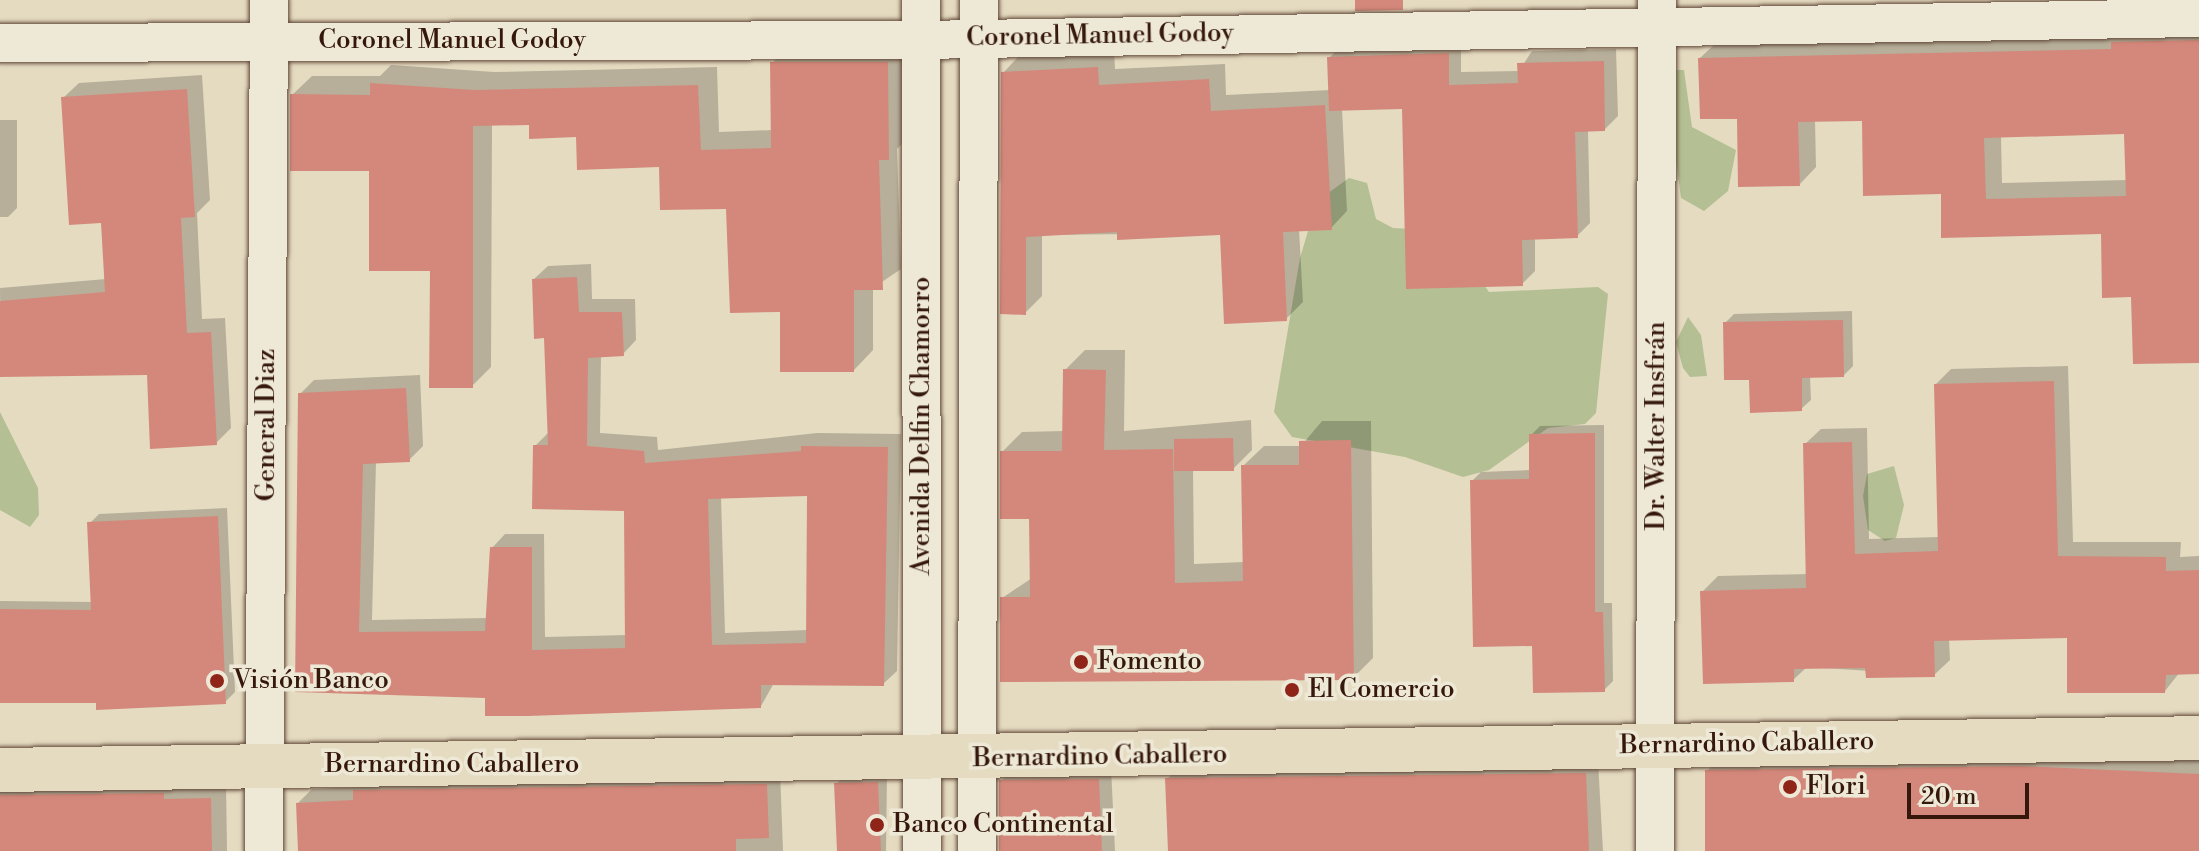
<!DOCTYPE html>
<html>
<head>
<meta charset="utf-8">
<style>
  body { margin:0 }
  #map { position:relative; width:2199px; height:851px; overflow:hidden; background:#e5dbc1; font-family:"Libre Bodoni",serif }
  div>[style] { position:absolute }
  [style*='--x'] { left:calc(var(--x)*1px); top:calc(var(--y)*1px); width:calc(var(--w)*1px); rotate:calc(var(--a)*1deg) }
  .green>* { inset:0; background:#b4c093 }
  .shadow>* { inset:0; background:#0003 }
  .building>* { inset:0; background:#d4887b }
  .roads { filter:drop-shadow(0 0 2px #614838) drop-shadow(0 0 2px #614838) }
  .minor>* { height:38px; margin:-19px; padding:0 19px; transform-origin:19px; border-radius:19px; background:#eee8d7 }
  .trunk>* { height:44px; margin:-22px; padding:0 22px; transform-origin:22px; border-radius:22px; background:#e5dbc1 }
  .dots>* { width:22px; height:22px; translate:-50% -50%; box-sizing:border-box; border:4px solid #eee8d7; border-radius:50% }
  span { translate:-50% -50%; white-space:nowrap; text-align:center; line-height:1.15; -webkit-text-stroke:7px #eee8d7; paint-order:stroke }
  .street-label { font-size:26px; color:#35170b }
  .poi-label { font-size:26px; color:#35170b }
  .left { translate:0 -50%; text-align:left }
  .scale { position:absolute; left:1907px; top:783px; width:122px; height:36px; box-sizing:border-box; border:4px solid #35170b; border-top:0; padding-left:10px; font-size:24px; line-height:28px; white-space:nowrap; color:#35170b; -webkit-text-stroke:6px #eee8d7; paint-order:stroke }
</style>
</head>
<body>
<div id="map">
  <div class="green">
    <div style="clip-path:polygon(1676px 70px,1684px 70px,1692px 127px,1736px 150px,1728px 191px,1704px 211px,1681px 198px,1668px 97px)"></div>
    <div style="clip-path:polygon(1349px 178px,1367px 183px,1376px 219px,1393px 228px,1447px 231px,1489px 292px,1598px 287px,1608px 294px,1596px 413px,1585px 424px,1548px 428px,1489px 470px,1463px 477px,1405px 457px,1292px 437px,1274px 412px,1300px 258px,1317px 201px)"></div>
    <div style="clip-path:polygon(1688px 317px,1701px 335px,1707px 376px,1690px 377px,1683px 368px,1676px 342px)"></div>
    <div style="clip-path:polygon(0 412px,38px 488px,39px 515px,30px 527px,0 510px)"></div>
    <div style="clip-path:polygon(1894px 466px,1904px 505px,1896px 538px,1885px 541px,1868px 530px,1863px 496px,1867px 474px)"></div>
  </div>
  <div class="shadow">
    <div style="clip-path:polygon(evenodd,2199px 25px,2199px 363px,2135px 362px,2133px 295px,2103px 232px,1943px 192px,1864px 119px,1815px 120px,1816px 167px,1800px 184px,1700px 58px,1717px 42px,2199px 25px,2126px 132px,2127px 180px,2002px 183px,2001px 136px,2126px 132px)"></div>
    <div style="clip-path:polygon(1461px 41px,1461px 72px,1519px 71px,1532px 51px,1616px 49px,1618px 116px,1605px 129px,1588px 130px,1590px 223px,1577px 236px,1535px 237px,1535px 271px,1522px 284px,1404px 107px,1342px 109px,1347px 211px,1331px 228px,1299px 229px,1303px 302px,1286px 319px,1222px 233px,1042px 235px,1042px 296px,1025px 313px,1003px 73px,1019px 56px,1114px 51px,1115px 69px,1225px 64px,1226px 95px,1330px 90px,1329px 58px,1342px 45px)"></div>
    <div style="clip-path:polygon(791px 44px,907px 44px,907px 139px,897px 149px,901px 269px,873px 288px,873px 350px,854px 370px,782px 309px,728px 207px,661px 165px,578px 135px,531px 123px,492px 123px,491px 367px,472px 386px,432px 269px,371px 170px,292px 95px,312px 76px,380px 76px,391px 65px,494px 72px,717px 67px,719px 132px,773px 130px,772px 63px)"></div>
    <div style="clip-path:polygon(202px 75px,210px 200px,197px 213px,202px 319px,225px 318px,231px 428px,216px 443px,149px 373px,1px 375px,0 288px,106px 279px,103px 221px,63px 98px,79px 83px)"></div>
    <div style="clip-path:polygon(0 120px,17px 120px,17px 208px,8px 217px,0 217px)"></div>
    <div style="clip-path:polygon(evenodd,591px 264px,592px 299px,635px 299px,636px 340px,623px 354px,601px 355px,600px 433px,657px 437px,658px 450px,817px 433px,901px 434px,897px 671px,883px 684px,774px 683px,761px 706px,297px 690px,300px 394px,314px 380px,420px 375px,423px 446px,409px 460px,376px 462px,372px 620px,488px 618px,492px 548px,505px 534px,544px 534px,545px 637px,627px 635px,626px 509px,535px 446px,550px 431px,546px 336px,534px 279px,548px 266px,591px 264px,809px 494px,808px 630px,725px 633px,721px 496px,809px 494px)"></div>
    <div style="clip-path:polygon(1852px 311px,1853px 366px,1844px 375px,1810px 376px,1811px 400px,1801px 409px,1751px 378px,1725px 323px,1734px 314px)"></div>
    <div style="clip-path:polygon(1085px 350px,1125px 350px,1124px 431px,1251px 420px,1252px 450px,1233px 469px,1193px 469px,1194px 564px,1245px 562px,1243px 466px,1264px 446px,1301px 446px,1322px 421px,1371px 421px,1373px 658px,1353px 678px,1002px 598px,1032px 578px,1031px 517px,1002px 452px,1022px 432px,1064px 431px,1065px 370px)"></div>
    <div style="clip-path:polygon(2068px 366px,2073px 542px,2181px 542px,2180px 557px,2199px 556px,2199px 672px,2180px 672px,2165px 691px,2069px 636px,1949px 639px,1950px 660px,1934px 675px,1807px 667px,1793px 680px,1702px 592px,1718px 576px,1808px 574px,1805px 444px,1821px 429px,1867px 428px,1869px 539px,1939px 537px,1936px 384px,1951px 369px)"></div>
    <div style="clip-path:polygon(1604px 425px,1604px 603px,1612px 603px,1613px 681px,1604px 690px,1534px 644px,1472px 481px,1481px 472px,1531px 470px,1531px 435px,1540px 426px)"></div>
    <div style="clip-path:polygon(227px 508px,235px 692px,225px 702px,0 701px,0 601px,93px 602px,90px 523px,99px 514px)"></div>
    <div style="clip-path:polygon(1721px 757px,2199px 757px,2199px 851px,1707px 851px,1707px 771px)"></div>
    <div style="clip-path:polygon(1598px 761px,1603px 851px,1170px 851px,1167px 779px,1180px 766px)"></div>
    <div style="clip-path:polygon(1111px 767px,1115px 851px,1001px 851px,1001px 781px,1014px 768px)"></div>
    <div style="clip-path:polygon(780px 770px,783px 851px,299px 851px,298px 803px,312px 789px)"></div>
    <div style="clip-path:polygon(846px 774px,887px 774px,886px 851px,839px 851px,836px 784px)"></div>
    <div style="clip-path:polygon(0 776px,226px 784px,227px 851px,0 851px)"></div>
  </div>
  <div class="building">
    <div style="clip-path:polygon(1355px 0,1403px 0,1403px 10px,1355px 11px)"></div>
    <div style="clip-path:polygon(evenodd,2199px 40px,2199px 363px,2133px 364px,2131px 297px,2102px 298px,2101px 234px,1941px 238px,1941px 194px,1863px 196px,1862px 121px,1798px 122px,1800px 186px,1738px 187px,1737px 119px,1700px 119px,1698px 58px,2111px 49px,2111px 42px,2199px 40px,2124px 134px,2126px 196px,1986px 199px,1984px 138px,2124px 134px)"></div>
    <div style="clip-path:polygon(1449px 53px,1449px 85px,1518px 83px,1517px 63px,1604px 61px,1605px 131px,1575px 132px,1578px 238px,1522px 240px,1523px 286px,1406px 289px,1402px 109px,1329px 111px,1327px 57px)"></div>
    <div style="clip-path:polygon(770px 62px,888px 62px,889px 160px,879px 160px,883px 290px,854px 290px,854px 372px,780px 372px,780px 312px,730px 313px,726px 209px,660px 210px,659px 167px,577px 170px,576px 137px,529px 139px,529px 125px,473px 126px,473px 388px,429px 388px,430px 271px,369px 271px,369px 171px,290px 171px,290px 94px,370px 95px,370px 83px,474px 90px,698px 85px,701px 150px,771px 148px)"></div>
    <div style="clip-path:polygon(1098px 67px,1099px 85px,1209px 79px,1211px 111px,1325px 105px,1332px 230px,1283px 232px,1287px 321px,1224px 324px,1220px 235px,1117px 240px,1117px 232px,1026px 237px,1026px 315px,1000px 314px,1001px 72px)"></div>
    <div style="clip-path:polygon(187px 89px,195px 217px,181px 218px,187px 333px,211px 332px,217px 445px,150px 449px,147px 375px,0 377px,0 301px,105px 292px,101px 223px,69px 225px,61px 97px)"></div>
    <div style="clip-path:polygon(evenodd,577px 277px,579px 312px,622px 312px,624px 356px,588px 358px,587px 446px,644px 451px,645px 463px,801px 451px,801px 446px,888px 447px,884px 686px,761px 685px,761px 708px,528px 716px,485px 716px,485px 698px,295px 692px,298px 393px,406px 388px,410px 462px,363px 464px,359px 632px,485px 631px,490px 547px,532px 547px,532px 650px,625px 648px,624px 511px,532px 509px,533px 445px,548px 445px,544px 338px,534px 339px,532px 279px,577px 277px,807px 496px,806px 643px,712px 645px,708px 499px,807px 496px)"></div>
    <div style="clip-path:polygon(1843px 320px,1844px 377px,1802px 378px,1802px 411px,1750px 413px,1749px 380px,1724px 380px,1723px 322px)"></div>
    <div style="clip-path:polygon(1063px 369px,1106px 370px,1104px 450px,1173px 449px,1175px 583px,1243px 581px,1241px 465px,1299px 465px,1299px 441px,1351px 440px,1354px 680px,1000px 682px,1000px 597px,1030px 597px,1029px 519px,1000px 519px,1000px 451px,1062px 451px)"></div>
    <div style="clip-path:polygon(2054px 381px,2058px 556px,2166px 557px,2166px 571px,2199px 570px,2199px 674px,2166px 675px,2165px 693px,2067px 693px,2067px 638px,1934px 641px,1935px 677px,1866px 678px,1865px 668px,1794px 669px,1794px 682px,1703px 684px,1700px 591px,1806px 588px,1803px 443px,1852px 442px,1855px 554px,1938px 551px,1934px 384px)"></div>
    <div style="clip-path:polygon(1595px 433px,1595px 612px,1603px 612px,1605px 692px,1533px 693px,1532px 646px,1473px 647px,1470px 480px,1529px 479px,1529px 434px)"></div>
    <div style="clip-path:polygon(1233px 438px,1234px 471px,1174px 471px,1174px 439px)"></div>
    <div style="clip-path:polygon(218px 516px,226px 704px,96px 710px,96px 703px,0 703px,0 609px,91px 610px,87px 522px)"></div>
    <div style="clip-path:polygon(2019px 766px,2199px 774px,2199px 851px,1705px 851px,1705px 770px)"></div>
    <div style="clip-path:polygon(1586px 773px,1589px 851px,1168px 851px,1165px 778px)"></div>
    <div style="clip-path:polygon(1099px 779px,1102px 851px,999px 851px,999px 780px)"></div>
    <div style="clip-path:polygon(878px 782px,881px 851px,837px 851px,834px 783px)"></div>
    <div style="clip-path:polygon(767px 784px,769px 838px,736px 839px,736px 851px,298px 851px,296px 803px,353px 800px,353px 790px)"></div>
    <div style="clip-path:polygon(164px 793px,164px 799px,211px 798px,212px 851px,0 851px,0 795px)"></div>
  </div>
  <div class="roads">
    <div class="minor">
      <div style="--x:921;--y:0;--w:851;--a:89.93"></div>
      <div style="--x:0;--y:43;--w:921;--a:-0.19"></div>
      <div style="--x:921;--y:40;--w:1278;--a:-0.99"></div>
      <div style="--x:264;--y:851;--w:851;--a:-89.66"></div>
      <div style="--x:977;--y:851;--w:851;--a:-89.87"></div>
      <div style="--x:1655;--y:851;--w:851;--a:-89.87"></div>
    </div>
    <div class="trunk">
      <div style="--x:0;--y:770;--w:2199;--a:-0.83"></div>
    </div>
  </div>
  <div class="dots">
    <div style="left:1081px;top:662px;background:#8f2418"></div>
    <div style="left:217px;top:681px;background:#8f2418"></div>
    <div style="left:1292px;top:690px;background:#8f2418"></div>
    <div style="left:1790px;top:787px;background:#8f2418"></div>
    <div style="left:877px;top:825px;background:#8f2418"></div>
  </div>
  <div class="street-label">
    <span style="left:1100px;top:36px;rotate:-1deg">Coronel Manuel Godoy</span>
    <span style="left:452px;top:41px">Coronel Manuel Godoy</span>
    <span style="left:267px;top:425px;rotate:-90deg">General Diaz</span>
    <span style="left:922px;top:426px;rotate:-90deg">Avenida Delfin Chamorro</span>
    <span style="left:1657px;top:426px;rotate:-90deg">Dr. Walter Insfrán</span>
    <span style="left:1747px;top:744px;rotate:-1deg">Bernardino Caballero</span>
    <span style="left:1100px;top:757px;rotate:-1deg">Bernardino Caballero</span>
    <span style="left:452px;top:765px">Bernardino Caballero</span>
  </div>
  <div class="poi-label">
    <span class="left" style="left:1097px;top:662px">Fomento</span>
    <span class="left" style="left:233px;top:681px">Visión Banco</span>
    <span class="left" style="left:1308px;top:690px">El Comercio</span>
    <span class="left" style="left:1806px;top:787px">Flori</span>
    <span class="left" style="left:893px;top:825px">Banco Continental</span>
  </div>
  <div class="scale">20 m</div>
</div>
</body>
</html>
